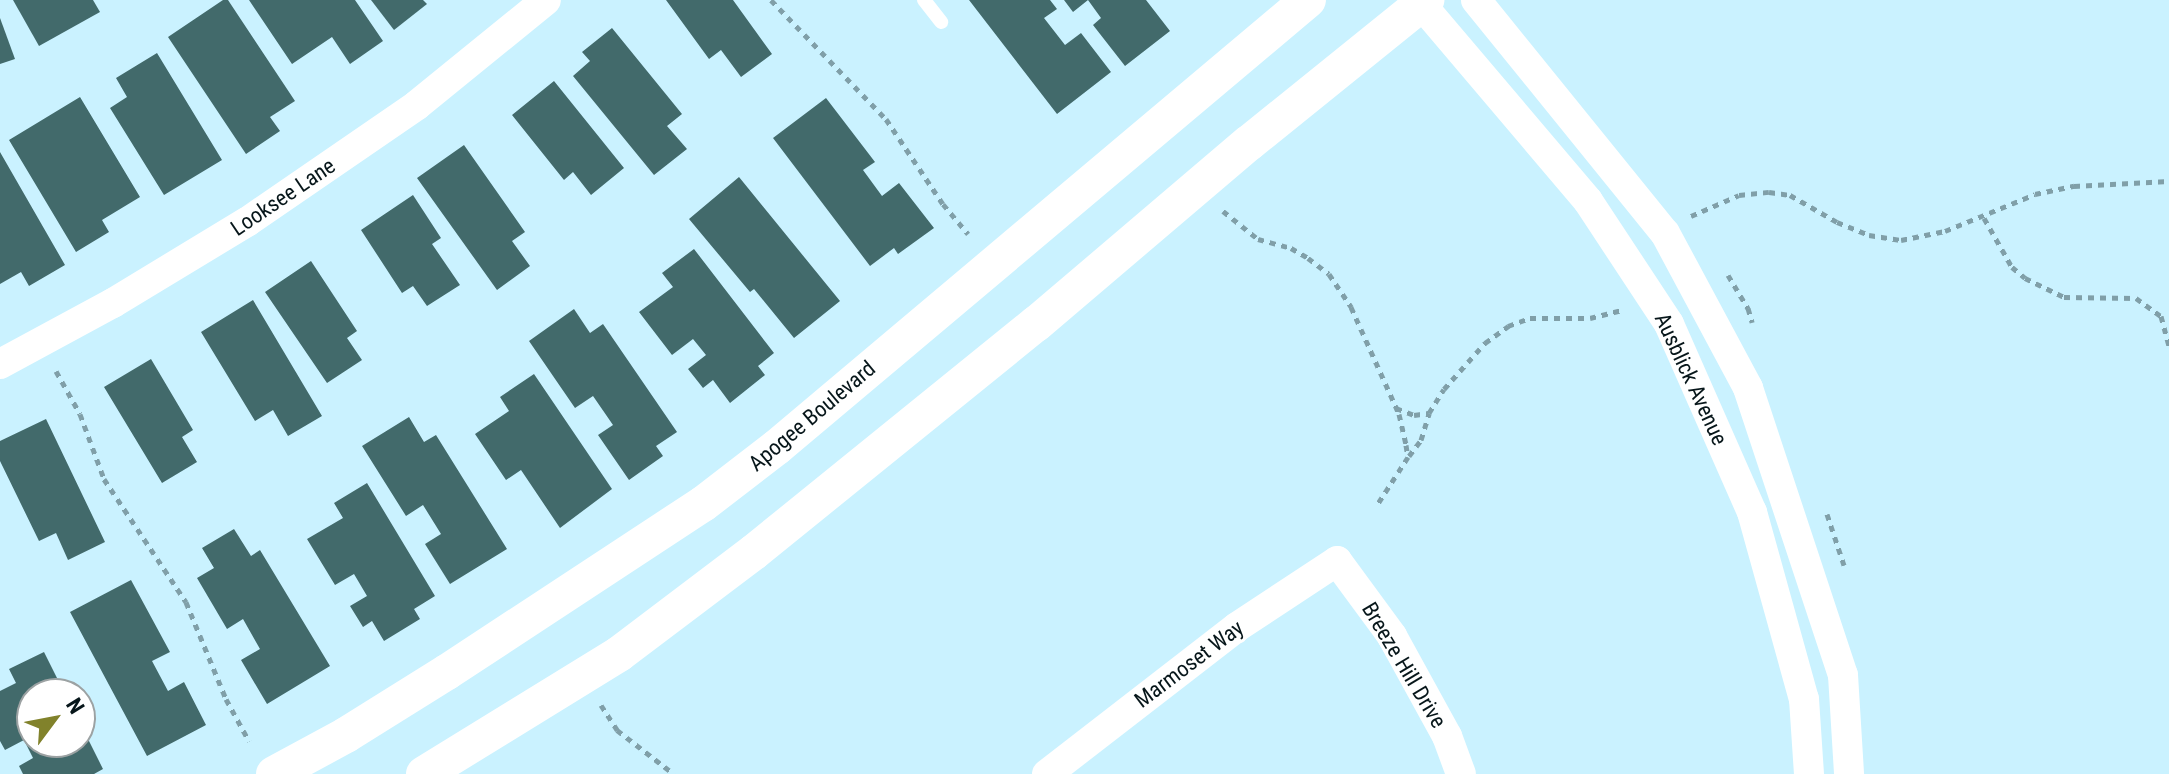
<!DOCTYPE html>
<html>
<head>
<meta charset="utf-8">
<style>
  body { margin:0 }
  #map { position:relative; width:2169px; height:774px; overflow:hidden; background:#caf2ff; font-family:"Roboto Condensed",sans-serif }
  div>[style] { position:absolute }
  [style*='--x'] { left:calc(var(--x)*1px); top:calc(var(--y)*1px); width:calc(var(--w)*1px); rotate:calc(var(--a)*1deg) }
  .building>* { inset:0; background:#426a6b }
  .path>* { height:5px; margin-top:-2.5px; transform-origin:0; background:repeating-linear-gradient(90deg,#809fa8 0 6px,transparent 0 12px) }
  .service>* { height:14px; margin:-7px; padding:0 7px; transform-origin:7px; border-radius:7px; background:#fff }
  .minor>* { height:30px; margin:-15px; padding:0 15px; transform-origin:15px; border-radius:15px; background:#fff }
  .tertiary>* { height:36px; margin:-18px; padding:0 18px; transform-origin:18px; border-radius:18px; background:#fff }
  span { translate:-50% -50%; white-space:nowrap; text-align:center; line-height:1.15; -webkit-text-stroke:6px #fff; paint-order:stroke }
  .street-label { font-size:22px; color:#07161a }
  .north { position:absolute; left:16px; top:678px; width:80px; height:80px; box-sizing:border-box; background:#fff; border:2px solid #9ca2a3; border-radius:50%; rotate:58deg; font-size:22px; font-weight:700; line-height:32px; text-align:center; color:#07161a }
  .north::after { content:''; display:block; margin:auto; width:28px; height:36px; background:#81822b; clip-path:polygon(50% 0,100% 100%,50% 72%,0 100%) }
</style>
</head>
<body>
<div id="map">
  <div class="building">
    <div style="clip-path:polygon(13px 0,93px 0,100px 12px,39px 46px)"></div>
    <div style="clip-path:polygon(223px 0,228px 0,295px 101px,270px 117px,280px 131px,246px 154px,168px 37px)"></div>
    <div style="clip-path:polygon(249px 0,355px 0,383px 41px,350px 64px,332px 37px,292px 64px)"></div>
    <div style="clip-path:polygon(371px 0,423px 0,427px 4px,394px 30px)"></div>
    <div style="clip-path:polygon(666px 0,733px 0,772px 54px,741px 77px,721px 50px,709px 59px)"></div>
    <div style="clip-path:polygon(969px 0,1050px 0,1057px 9px,1044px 18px,1065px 45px,1081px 33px,1111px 72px,1057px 114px)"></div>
    <div style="clip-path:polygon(1064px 0,1146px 0,1170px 31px,1125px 66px,1093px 25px,1101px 18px,1088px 0,1073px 12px)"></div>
    <div style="clip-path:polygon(0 18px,15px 59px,0 64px)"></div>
    <div style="clip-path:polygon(612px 28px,682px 114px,667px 126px,687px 149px,654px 175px,573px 76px,590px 61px,582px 52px)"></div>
    <div style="clip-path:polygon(157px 53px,222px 160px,164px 195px,110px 108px,127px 97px,116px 78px)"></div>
    <div style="clip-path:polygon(554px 81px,624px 168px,591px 195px,573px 172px,564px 180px,512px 115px)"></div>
    <div style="clip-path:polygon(80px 97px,140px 197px,102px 220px,109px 232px,76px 252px,9px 140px)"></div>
    <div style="clip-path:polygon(826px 98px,875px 162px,863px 170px,882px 196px,899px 183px,934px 228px,898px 254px,894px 248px,870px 266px,773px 138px)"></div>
    <div style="clip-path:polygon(464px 145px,525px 232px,512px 241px,530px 266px,497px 290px,417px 178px)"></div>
    <div style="clip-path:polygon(0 152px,65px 265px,29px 286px,21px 272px,0 284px)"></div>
    <div style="clip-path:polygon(739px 177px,840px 301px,794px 338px,754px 289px,750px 292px,689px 219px)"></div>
    <div style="clip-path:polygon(413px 195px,441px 238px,432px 244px,460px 285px,427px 306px,413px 286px,402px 293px,361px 230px)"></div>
    <div style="clip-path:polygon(694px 249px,774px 353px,758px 366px,765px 375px,730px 403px,713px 380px,703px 388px,688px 369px,706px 355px,693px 339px,672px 355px,639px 312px,673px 287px,662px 273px)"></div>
    <div style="clip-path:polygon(311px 261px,357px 331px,347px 338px,362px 360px,327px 383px,265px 292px)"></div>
    <div style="clip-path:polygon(253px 300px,322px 416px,288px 436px,273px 410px,255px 421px,201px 332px)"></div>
    <div style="clip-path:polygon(574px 309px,590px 333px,603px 324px,677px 432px,656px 446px,663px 456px,629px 480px,598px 435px,613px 425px,593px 396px,575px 408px,529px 341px)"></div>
    <div style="clip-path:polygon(151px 359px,193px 430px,182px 437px,197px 462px,162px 483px,104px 387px)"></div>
    <div style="clip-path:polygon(534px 374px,612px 489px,560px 528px,521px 470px,506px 480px,475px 434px,509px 411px,500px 397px)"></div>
    <div style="clip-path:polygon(409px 417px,424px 442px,436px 435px,507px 549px,450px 584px,425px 544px,441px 534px,423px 505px,406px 516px,362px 446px)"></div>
    <div style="clip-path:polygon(46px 419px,105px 542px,68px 560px,56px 533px,39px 541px,0 461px,0 441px)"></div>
    <div style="clip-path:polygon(367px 483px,435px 596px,414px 609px,420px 619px,384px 641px,372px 621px,363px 627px,350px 606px,367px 596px,354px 574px,335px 585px,307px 539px,343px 518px,334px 503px)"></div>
    <div style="clip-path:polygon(234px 529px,251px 556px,260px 550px,330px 666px,267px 704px,241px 660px,260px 649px,243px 619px,227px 629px,197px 578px,214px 568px,202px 548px)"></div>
    <div style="clip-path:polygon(131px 580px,170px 652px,152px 661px,168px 691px,184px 682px,206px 725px,147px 756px,70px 612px)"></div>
    <div style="clip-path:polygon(44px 652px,65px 694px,32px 694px,32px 742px,80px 742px,80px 723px,103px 769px,94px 774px,23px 774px,19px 766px,33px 758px,24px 740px,5px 750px,0 741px,0 691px,16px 683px,9px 669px)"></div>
  </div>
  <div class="path">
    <div style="--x:771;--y:0;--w:165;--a:46"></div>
    <div style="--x:886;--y:119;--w:102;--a:56.2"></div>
    <div style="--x:943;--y:204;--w:39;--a:50"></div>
    <div style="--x:1223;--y:211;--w:45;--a:38.7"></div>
    <div style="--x:1258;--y:239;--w:34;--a:15"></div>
    <div style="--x:1291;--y:248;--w:20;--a:30"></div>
    <div style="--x:1308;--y:258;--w:26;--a:37"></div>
    <div style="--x:1329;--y:274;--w:40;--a:56"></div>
    <div style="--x:1351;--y:307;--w:117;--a:65.8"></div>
    <div style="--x:1399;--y:414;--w:32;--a:77"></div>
    <div style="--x:1406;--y:445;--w:12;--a:81"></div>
    <div style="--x:1408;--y:457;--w:57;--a:122.9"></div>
    <div style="--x:1691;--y:216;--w:52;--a:-23.6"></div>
    <div style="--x:1739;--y:195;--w:30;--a:-6"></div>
    <div style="--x:1769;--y:192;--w:21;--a:8"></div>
    <div style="--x:1790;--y:195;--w:54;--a:29.9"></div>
    <div style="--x:1837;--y:222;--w:35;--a:22"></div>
    <div style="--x:1869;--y:235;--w:32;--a:9"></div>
    <div style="--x:1901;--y:240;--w:45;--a:-11.6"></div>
    <div style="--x:1945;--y:231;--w:97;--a:-22.3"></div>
    <div style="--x:2035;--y:194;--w:40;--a:-12"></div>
    <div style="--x:2074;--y:186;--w:95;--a:-3"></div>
    <div style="--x:1984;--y:218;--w:56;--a:60.3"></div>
    <div style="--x:2012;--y:267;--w:17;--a:40"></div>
    <div style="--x:2025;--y:278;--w:43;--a:26"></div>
    <div style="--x:2064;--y:297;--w:72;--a:0.8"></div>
    <div style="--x:2136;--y:298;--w:31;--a:36"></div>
    <div style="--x:2161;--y:316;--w:31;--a:75"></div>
    <div style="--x:1728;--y:275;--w:39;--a:59"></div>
    <div style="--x:1748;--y:308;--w:15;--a:74"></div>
    <div style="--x:56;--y:371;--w:49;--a:60.8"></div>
    <div style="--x:80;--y:414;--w:69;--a:69.7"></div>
    <div style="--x:104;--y:479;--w:148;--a:56.3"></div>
    <div style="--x:186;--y:602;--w:105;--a:67.6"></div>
    <div style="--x:226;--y:699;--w:48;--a:61.3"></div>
    <div style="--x:1396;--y:408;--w:19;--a:21"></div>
    <div style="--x:1414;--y:415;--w:15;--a:-8"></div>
    <div style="--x:1409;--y:456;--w:20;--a:-53"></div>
    <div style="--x:1421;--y:440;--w:28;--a:-73"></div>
    <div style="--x:1429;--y:413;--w:28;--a:-58"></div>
    <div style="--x:1444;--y:389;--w:62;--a:-48.3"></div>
    <div style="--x:1485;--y:343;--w:29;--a:-36"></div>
    <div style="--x:1508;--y:326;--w:23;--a:-20"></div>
    <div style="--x:1530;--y:318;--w:60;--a:0"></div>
    <div style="--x:1590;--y:318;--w:32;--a:-14"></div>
    <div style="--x:1827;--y:514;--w:54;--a:71.6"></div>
    <div style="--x:601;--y:705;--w:30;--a:57"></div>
    <div style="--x:617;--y:730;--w:72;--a:37.7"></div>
  </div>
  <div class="service">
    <div style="--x:924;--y:0;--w:28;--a:52"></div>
  </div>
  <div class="minor">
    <div style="--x:1476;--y:0;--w:300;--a:51"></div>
    <div style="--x:1665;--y:233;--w:176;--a:61.8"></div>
    <div style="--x:1748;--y:388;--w:302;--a:71.7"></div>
    <div style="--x:1843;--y:675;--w:99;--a:86.5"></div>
    <div style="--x:1421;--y:4;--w:258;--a:49.7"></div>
    <div style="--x:1588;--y:201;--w:147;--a:56.6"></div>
    <div style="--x:1669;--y:324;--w:206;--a:66.2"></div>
    <div style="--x:1752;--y:512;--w:194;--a:74.5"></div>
    <div style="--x:1804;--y:699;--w:75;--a:86.2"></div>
    <div style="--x:0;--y:364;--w:128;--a:-28.4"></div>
    <div style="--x:113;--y:303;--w:157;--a:-31.2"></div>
    <div style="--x:247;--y:222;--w:206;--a:-34.5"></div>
    <div style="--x:417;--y:105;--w:166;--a:-39.1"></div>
    <div style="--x:1047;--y:774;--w:240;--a:-37.7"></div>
    <div style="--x:1237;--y:627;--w:120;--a:-33.4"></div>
    <div style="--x:1337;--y:561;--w:93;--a:53.7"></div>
    <div style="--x:1392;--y:636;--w:114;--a:61.2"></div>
    <div style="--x:1447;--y:736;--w:40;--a:69.8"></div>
  </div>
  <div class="tertiary">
    <div style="--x:274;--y:774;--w:82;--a:-28.4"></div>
    <div style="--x:346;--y:735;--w:119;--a:-32"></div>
    <div style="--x:447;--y:672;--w:306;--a:-33.3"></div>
    <div style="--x:703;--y:504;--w:93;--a:-37.6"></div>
    <div style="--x:777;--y:447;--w:694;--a:-40.09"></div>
    <div style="--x:424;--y:774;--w:229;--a:-31.6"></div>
    <div style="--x:619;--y:654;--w:169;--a:-37.1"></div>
    <div style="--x:754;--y:552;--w:363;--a:-39"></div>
    <div style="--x:1036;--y:324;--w:280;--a:-40.4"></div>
    <div style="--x:1249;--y:143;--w:228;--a:-38.9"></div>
  </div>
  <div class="street-label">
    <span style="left:283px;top:197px;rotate:-34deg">Looksee Lane</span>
    <span style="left:1691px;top:379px;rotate:65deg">Ausblick Avenue</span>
    <span style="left:812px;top:416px;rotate:-40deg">Apogee Boulevard</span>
    <span style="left:1189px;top:664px;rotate:-37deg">Marmoset Way</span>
    <span style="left:1404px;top:665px;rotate:59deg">Breeze Hill Drive</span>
  </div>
  <div class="north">N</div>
</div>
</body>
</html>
